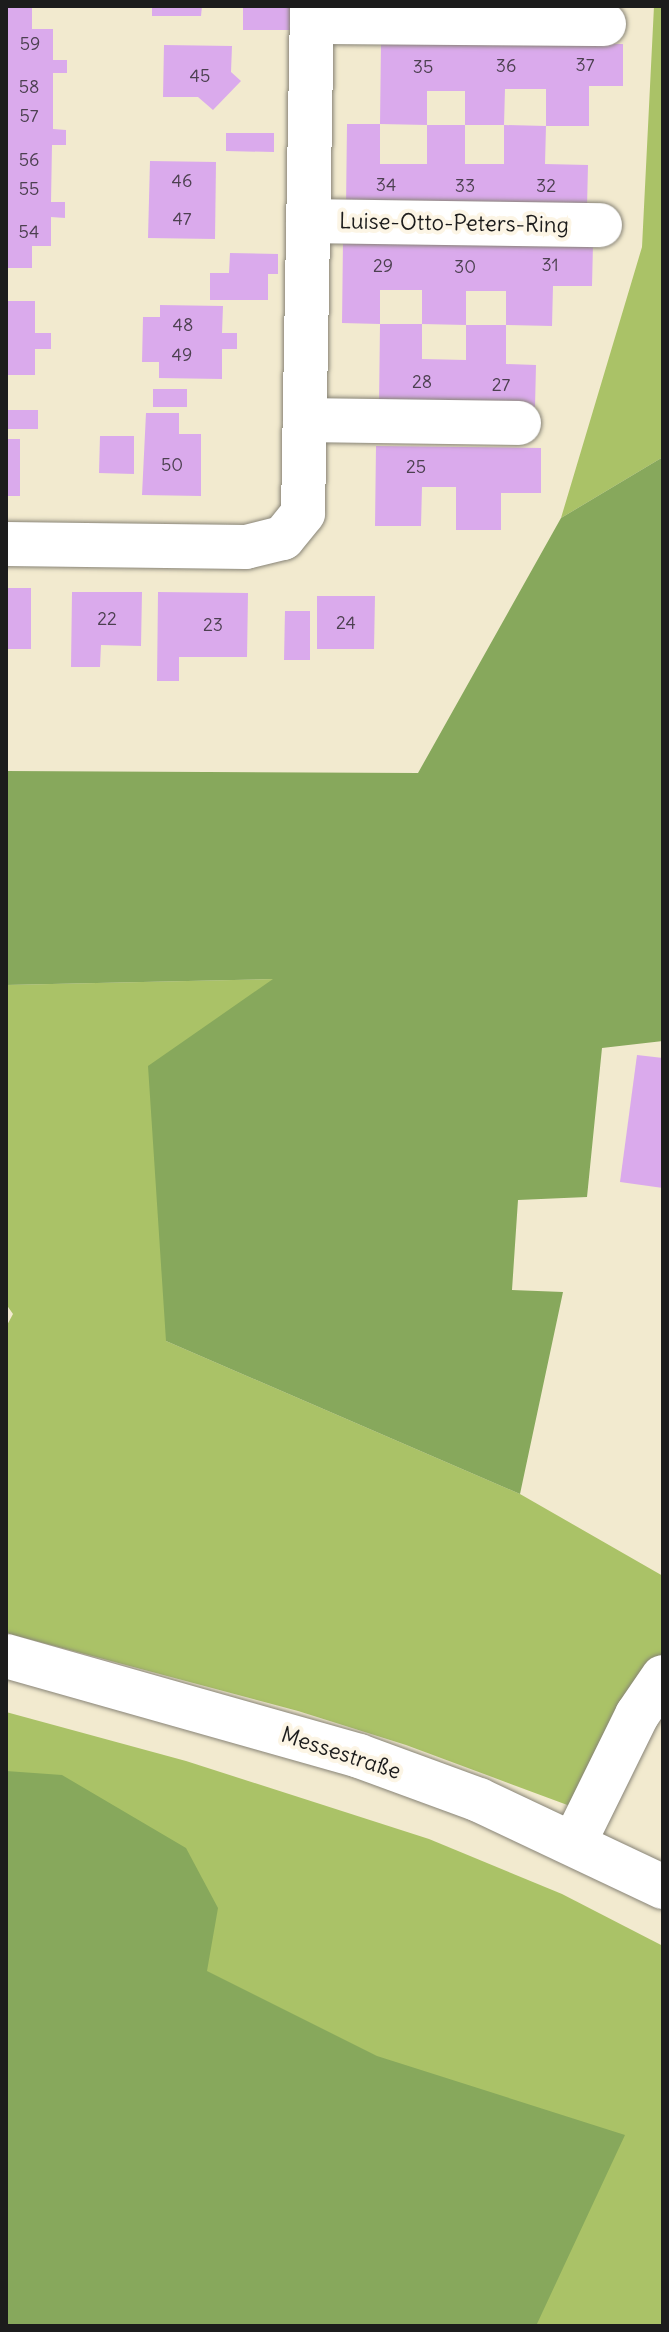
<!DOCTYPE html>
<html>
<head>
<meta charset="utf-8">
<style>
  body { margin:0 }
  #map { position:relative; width:669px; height:2332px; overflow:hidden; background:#f2eacf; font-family:Delius,sans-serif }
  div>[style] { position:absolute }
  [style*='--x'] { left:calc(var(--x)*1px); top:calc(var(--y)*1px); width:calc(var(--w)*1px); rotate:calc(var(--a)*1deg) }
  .green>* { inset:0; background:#aac267 }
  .forest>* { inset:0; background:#87a85c }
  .building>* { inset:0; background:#daaaec }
  .roads { filter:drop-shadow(0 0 2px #878376) drop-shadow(0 0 2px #878376) }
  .minor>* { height:44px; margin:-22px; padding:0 22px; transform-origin:22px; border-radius:22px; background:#fff }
  .major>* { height:44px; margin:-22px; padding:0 22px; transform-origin:22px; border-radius:22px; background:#fff }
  span { translate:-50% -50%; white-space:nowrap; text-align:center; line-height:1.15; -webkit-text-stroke:8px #fcf5e5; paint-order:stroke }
  .number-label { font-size:18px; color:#4c4050 }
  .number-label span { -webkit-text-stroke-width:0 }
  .street-label { font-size:22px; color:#1c1c1c }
  .frame { position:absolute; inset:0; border:8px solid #1c1c1c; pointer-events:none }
</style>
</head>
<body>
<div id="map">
  <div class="green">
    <div style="clip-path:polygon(654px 6px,663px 6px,663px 457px,561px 518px,642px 247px)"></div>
    <div style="clip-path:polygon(274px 979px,166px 1341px,520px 1494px,663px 1576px,663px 1677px,589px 1813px,406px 1745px,298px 1711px,6px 1633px,6px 1327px,13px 1314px,6px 1304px,6px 985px)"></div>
    <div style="clip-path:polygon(6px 1712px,186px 1761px,429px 1839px,562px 1894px,663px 1946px,663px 2326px,6px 2326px)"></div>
  </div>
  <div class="forest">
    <div style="clip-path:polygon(663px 457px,663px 1041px,602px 1048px,587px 1197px,518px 1200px,512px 1290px,563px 1292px,520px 1494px,166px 1341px,148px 1066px,273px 979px,6px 985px,6px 771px,418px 773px,561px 518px)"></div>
    <div style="clip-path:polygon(6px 1771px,62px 1775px,186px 1848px,218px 1908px,207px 1971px,377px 2056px,625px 2135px,536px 2326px,6px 2326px)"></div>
  </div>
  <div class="building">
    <div style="clip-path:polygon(6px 6px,32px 6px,32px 29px,53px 29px,53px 60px,67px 60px,67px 73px,53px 73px,53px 129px,66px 130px,66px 145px,52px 145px,51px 202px,65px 202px,65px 218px,51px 217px,51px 246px,32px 246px,32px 268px,6px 268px)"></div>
    <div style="clip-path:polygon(152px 6px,202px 6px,201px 16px,152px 16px)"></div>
    <div style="clip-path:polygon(243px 6px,293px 6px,293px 30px,243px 30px)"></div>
    <div style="clip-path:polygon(381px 42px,623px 44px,623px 86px,589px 86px,589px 126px,546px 126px,546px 89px,505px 89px,504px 125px,465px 125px,465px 91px,427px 91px,427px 125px,380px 124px)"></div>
    <div style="clip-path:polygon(164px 45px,232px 46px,231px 72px,241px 81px,213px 110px,198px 97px,163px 97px)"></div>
    <div style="clip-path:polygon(347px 124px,380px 124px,380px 164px,427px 164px,427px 125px,465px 125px,465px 164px,504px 164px,504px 125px,546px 126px,545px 164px,588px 165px,587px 208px,346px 207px)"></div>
    <div style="clip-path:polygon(226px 133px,274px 133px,274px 152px,226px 151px)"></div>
    <div style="clip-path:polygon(150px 161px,216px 162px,215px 239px,148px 238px)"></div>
    <div style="clip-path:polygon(343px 241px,593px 244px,592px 286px,553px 286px,552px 326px,506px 325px,506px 291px,466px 291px,466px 325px,422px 324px,422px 290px,380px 290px,380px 324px,342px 323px)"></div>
    <div style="clip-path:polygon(230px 253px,278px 254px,278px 274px,268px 274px,268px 300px,210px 300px,210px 273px,229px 273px)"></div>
    <div style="clip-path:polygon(6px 301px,35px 301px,35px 333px,51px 333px,51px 349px,35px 349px,35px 375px,6px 375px)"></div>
    <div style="clip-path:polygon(160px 305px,223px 306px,222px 333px,237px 333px,237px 349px,222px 349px,222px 379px,159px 378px,159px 362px,142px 362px,143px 317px,160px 317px)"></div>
    <div style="clip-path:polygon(380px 324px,422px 324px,422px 359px,466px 360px,466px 325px,506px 325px,506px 364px,536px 365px,535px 407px,379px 405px)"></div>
    <div style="clip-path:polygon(153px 389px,187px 389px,187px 407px,153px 407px)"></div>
    <div style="clip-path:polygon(6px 410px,38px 410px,38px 429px,6px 429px)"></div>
    <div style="clip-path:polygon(146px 413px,179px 413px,179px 434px,201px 434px,201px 496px,142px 495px)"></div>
    <div style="clip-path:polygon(100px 436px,134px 436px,134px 474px,99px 473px)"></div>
    <div style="clip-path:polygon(6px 439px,20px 439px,20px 496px,6px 496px)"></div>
    <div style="clip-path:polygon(376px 446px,541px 448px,541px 493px,501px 493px,501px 530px,456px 530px,456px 487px,422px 487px,421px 526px,375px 526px)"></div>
    <div style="clip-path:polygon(6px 588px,31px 588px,31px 649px,6px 649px)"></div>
    <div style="clip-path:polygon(72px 592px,142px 592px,141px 646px,101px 645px,100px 667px,71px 667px)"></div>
    <div style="clip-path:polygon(158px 592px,248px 593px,247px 657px,179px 657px,179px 681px,157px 681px)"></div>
    <div style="clip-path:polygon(317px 596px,375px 596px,374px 649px,317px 649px)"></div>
    <div style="clip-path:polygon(285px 611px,310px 611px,310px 660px,284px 660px)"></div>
    <div style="clip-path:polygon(637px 1055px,663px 1058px,663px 1188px,620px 1182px)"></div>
  </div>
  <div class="roads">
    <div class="minor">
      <div style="--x:312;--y:22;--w:292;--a:0.4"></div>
      <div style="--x:308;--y:221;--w:292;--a:0.8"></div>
      <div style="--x:305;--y:420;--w:214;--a:0.8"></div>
      <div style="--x:6;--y:544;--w:240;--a:0.7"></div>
      <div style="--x:246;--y:547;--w:38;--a:-14"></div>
      <div style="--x:283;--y:538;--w:32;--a:-51"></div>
      <div style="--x:303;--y:513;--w:507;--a:-88.98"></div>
      <div style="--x:574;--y:1843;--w:143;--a:-63.8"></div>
      <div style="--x:637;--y:1715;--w:46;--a:-55.6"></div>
    </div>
    <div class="major">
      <div style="--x:6;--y:1656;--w:367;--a:15.8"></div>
      <div style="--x:359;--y:1756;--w:128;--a:20.1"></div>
      <div style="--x:479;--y:1800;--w:204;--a:25.3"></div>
    </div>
  </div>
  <div class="number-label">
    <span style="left:30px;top:44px">59</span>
    <span style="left:585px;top:65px">37</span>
    <span style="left:506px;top:66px">36</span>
    <span style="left:423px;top:67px">35</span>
    <span style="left:200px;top:76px">45</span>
    <span style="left:29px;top:87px">58</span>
    <span style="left:29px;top:116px">57</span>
    <span style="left:29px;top:160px">56</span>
    <span style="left:182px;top:181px">46</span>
    <span style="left:386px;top:185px">34</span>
    <span style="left:465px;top:186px">33</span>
    <span style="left:546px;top:186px">32</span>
    <span style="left:29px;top:189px">55</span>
    <span style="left:182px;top:219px">47</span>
    <span style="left:29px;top:232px">54</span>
    <span style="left:550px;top:265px">31</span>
    <span style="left:383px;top:266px">29</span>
    <span style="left:465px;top:267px">30</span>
    <span style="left:183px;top:325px">48</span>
    <span style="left:182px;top:355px">49</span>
    <span style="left:422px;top:382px">28</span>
    <span style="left:501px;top:385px">27</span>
    <span style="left:172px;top:465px">50</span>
    <span style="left:416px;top:467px">25</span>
    <span style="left:107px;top:619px">22</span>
    <span style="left:346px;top:623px">24</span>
    <span style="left:213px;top:625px">23</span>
  </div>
  <div class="street-label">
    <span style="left:454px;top:223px;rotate:1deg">Luise-Otto-Peters-Ring</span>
    <span style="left:341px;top:1753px;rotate:18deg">Messestraße</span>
  </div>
  <div class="frame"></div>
</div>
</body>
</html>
